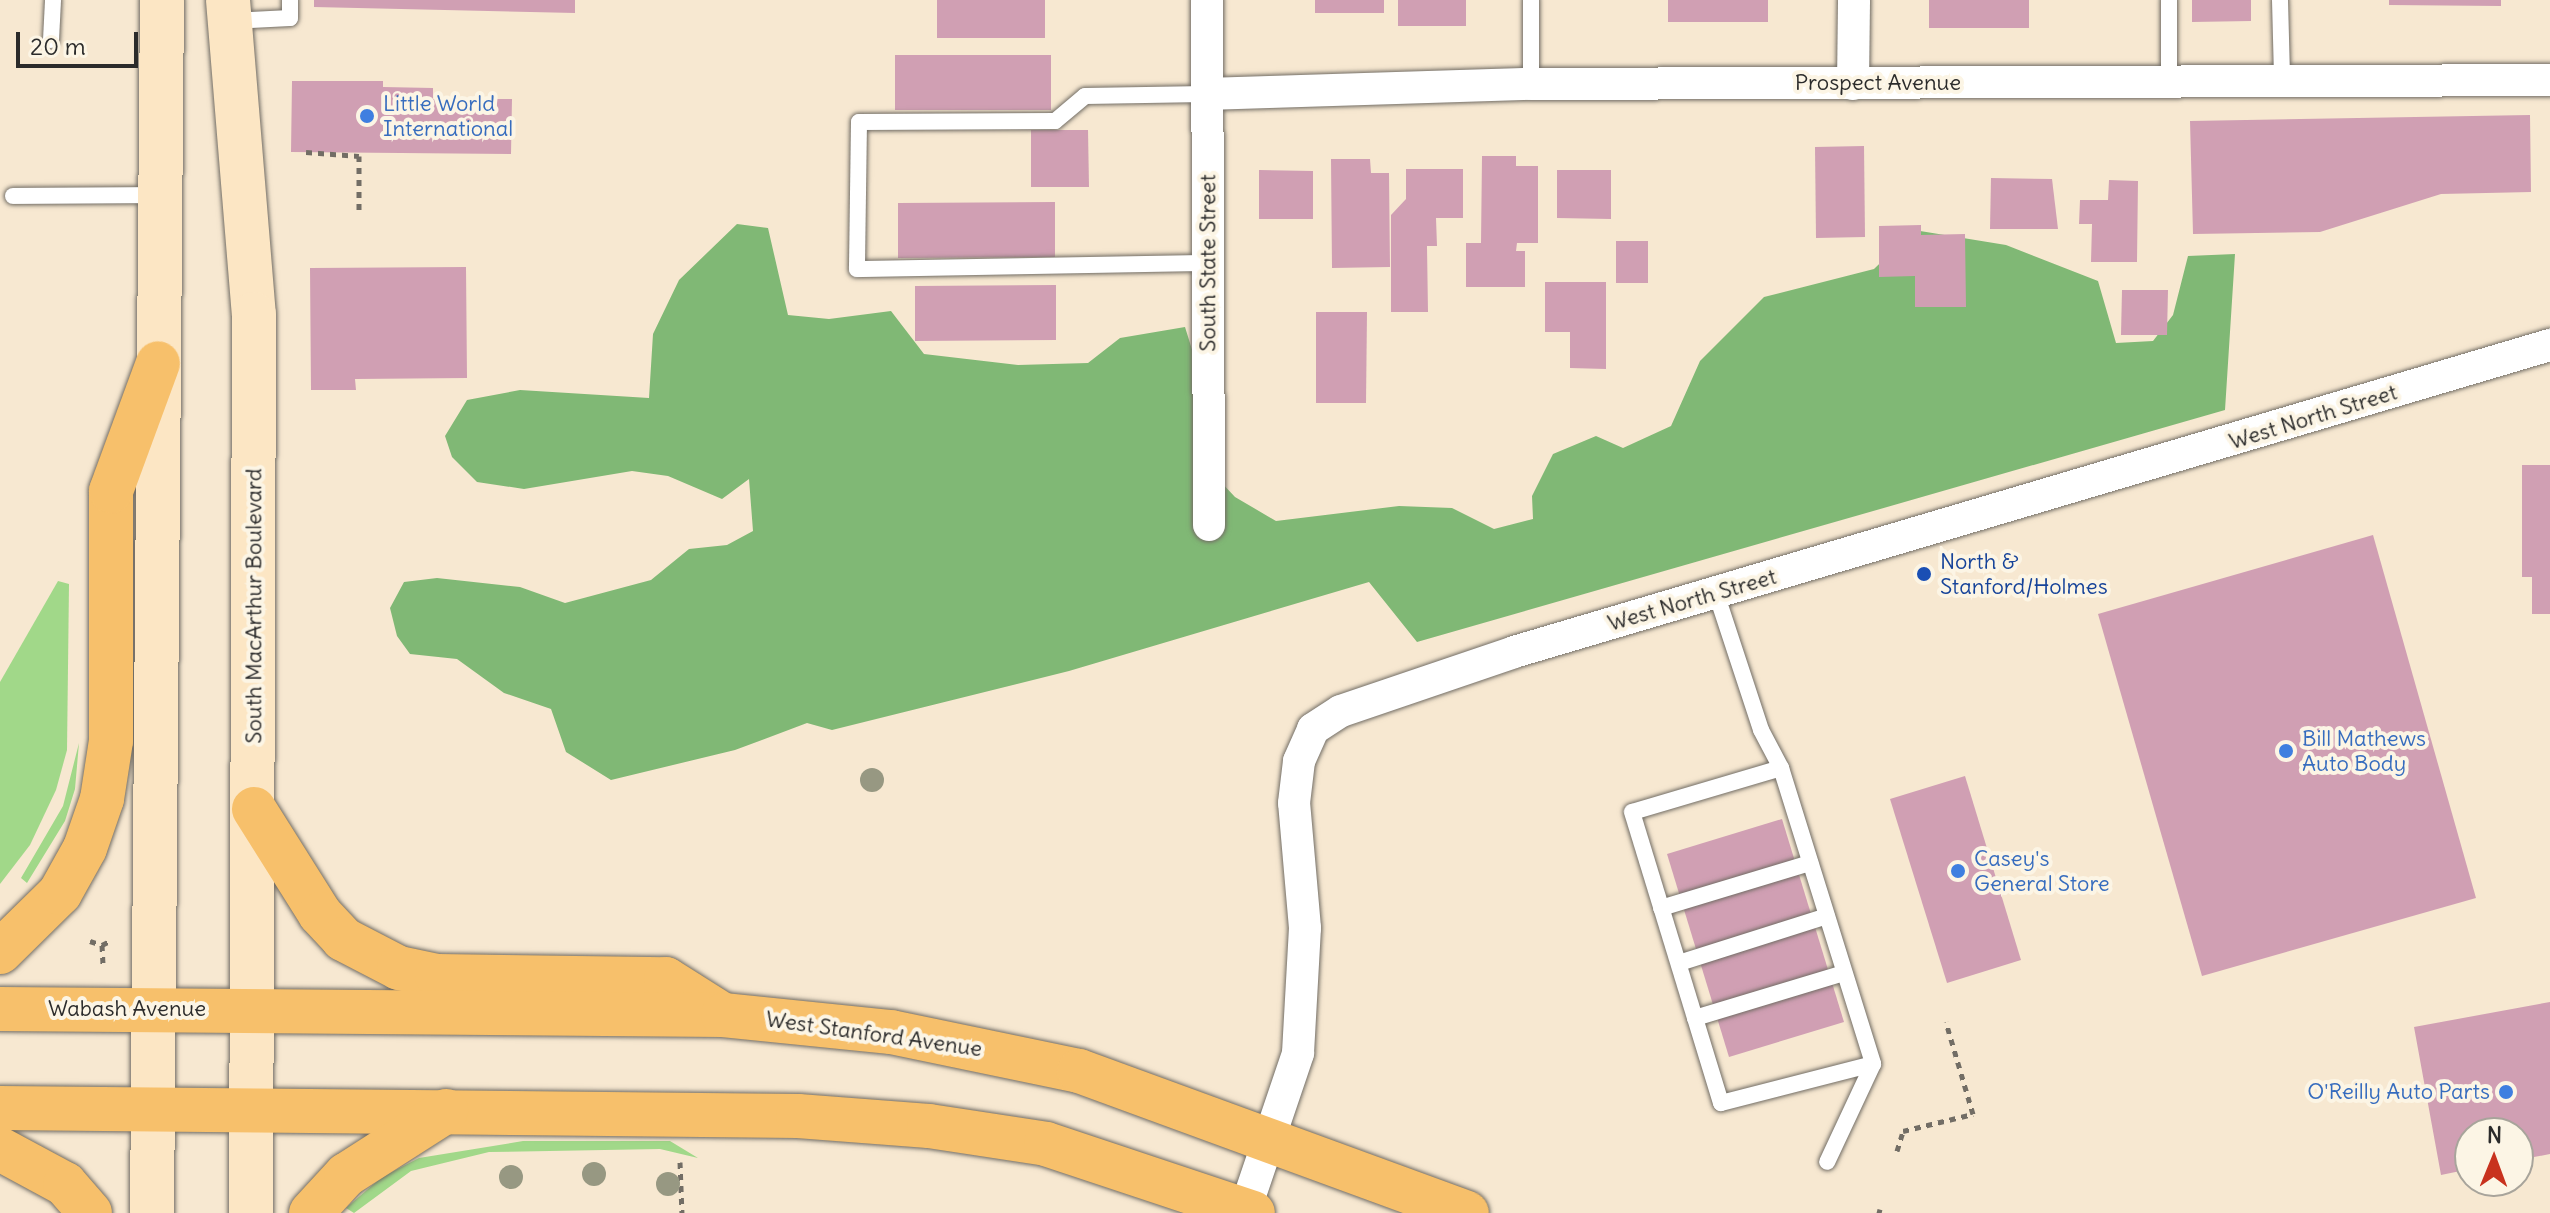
<!DOCTYPE html>
<html>
<head>
<meta charset="utf-8">
<style>
  body { margin:0 }
  #map { position:relative; width:2550px; height:1213px; overflow:hidden; background:#f7e8d1; font-family:Delius,sans-serif }
  div>[style] { position:absolute }
  [style*='--x'] { left:calc(var(--x)*1px); top:calc(var(--y)*1px); width:calc(var(--w)*1px); rotate:calc(var(--a)*1deg) }
  .green>* { inset:0; background:#a1d889 }
  .forest>* { inset:0; background:#80b875 }
  .building>* { inset:0; background:#d09fb3 }
  .path>* { height:5px; margin-top:-2.5px; transform-origin:0; background:repeating-linear-gradient(90deg,#726d65 0 6px,transparent 0 12px) }
  .roads { filter:drop-shadow(0 0 2px #726d65) drop-shadow(0 0 2px #726d65) }
  .service>* { height:16px; margin:-8px; padding:0 8px; transform-origin:8px; border-radius:8px; background:#fff }
  .minor>* { height:32px; margin:-16px; padding:0 16px; transform-origin:16px; border-radius:16px; background:#fff }
  .secondary>* { height:44px; margin:-22px; padding:0 22px; transform-origin:22px; border-radius:22px; background:#fce6c4 }
  .primary>* { height:44px; margin:-22px; padding:0 22px; transform-origin:22px; border-radius:22px; background:#f7c06b }
  .trees>* { width:24px; height:24px; margin:-12px; border-radius:50%; background:#979882 }
  .dots>* { width:22px; height:22px; translate:-50% -50%; box-sizing:border-box; border:4px solid #fcf5e5; border-radius:50% }
  span { translate:-50% -50%; white-space:nowrap; text-align:center; line-height:1.15; -webkit-text-stroke:8px #fcf5e5; paint-order:stroke }
  .street-label { font-size:22px; color:#2b2b2b }
  .shop-label { font-size:22px; color:#366cbe }
  .left { translate:0 -50%; text-align:left }
  .right { translate:-100% -50%; text-align:right }
  .transit-label { font-size:22px; color:#164399 }
  .north { position:absolute; left:2454px; top:1117px; width:80px; height:80px; box-sizing:border-box; background:#fcf5e5; border:2px solid #a8a49b; border-radius:50%; rotate:1deg; font-size:22px; font-weight:700; line-height:32px; text-align:center; color:#2b2b2b }
  .north::after { content:''; display:block; margin:auto; width:28px; height:36px; background:#c8321e; clip-path:polygon(50% 0,100% 100%,50% 72%,0 100%) }
  .scale { position:absolute; left:16px; top:32px; width:122px; height:36px; box-sizing:border-box; border:4px solid #2b2b2b; border-top:0; padding-left:10px; font-size:24px; line-height:28px; white-space:nowrap; color:#2b2b2b; -webkit-text-stroke:6px #fcf5e5; paint-order:stroke }
</style>
</head>
<body>
<div id="map">
  <div class="green">
    <div style="clip-path:polygon(58px 581px,69px 584px,67px 750px,56px 790px,30px 845px,0 884px,0 682px)"></div>
    <div style="clip-path:polygon(79px 743px,75px 789px,65px 821px,27px 883px,21px 878px,63px 806px)"></div>
    <div style="clip-path:polygon(523px 1141px,670px 1141px,698px 1158px,660px 1149px,489px 1152px,411px 1171px,354px 1213px,346px 1208px,382px 1177px,419px 1158px)"></div>
  </div>
  <div class="forest">
    <div style="clip-path:polygon(737px 224px,768px 228px,788px 315px,829px 319px,891px 311px,924px 354px,1018px 365px,1088px 363px,1120px 338px,1185px 327px,1199px 372px,1202px 462px,1235px 497px,1276px 521px,1399px 506px,1452px 508px,1494px 529px,1533px 519px,1532px 496px,1553px 454px,1596px 436px,1623px 448px,1671px 426px,1700px 361px,1764px 297px,1874px 269px,1914px 230px,2006px 245px,2098px 281px,2116px 343px,2153px 341px,2173px 315px,2188px 256px,2235px 254px,2225px 410px,1417px 642px,1369px 582px,1069px 671px,832px 730px,807px 723px,735px 750px,611px 780px,566px 752px,551px 709px,504px 693px,457px 659px,410px 654px,397px 636px,390px 608px,404px 582px,437px 578px,520px 587px,565px 603px,651px 580px,689px 549px,727px 545px,753px 531px,749px 479px,722px 499px,668px 476px,632px 471px,524px 489px,477px 482px,452px 457px,445px 436px,467px 400px,520px 390px,649px 398px,653px 334px,679px 280px)"></div>
  </div>
  <div class="building">
    <div style="clip-path:polygon(314px 0,575px 0,575px 13px,314px 7px)"></div>
    <div style="clip-path:polygon(937px 0,1045px 0,1045px 38px,937px 38px)"></div>
    <div style="clip-path:polygon(1315px 0,1384px 0,1384px 13px,1315px 13px)"></div>
    <div style="clip-path:polygon(1398px 0,1466px 0,1466px 26px,1398px 26px)"></div>
    <div style="clip-path:polygon(1668px 0,1768px 0,1768px 22px,1668px 22px)"></div>
    <div style="clip-path:polygon(1929px 0,2029px 0,2029px 28px,1929px 28px)"></div>
    <div style="clip-path:polygon(2192px 0,2251px 0,2251px 21px,2192px 22px)"></div>
    <div style="clip-path:polygon(2389px 0,2501px 0,2501px 6px,2389px 5px)"></div>
    <div style="clip-path:polygon(895px 55px,1051px 55px,1051px 110px,895px 110px)"></div>
    <div style="clip-path:polygon(292px 81px,383px 81px,383px 87px,433px 88px,433px 99px,512px 99px,511px 154px,291px 152px)"></div>
    <div style="clip-path:polygon(2530px 115px,2531px 192px,2441px 194px,2320px 232px,2193px 234px,2190px 121px)"></div>
    <div style="clip-path:polygon(1031px 130px,1088px 130px,1089px 187px,1031px 187px)"></div>
    <div style="clip-path:polygon(1864px 146px,1865px 237px,1816px 238px,1815px 147px)"></div>
    <div style="clip-path:polygon(1482px 156px,1516px 156px,1516px 166px,1538px 166px,1538px 243px,1517px 243px,1516px 251px,1525px 251px,1525px 287px,1466px 287px,1466px 243px,1481px 243px)"></div>
    <div style="clip-path:polygon(1331px 159px,1370px 159px,1371px 173px,1389px 173px,1390px 267px,1332px 268px)"></div>
    <div style="clip-path:polygon(1406px 169px,1463px 169px,1463px 218px,1436px 218px,1437px 246px,1427px 246px,1428px 312px,1391px 312px,1391px 215px,1406px 199px)"></div>
    <div style="clip-path:polygon(1259px 170px,1313px 171px,1313px 219px,1259px 219px)"></div>
    <div style="clip-path:polygon(1557px 170px,1611px 170px,1611px 219px,1557px 218px)"></div>
    <div style="clip-path:polygon(1991px 178px,2052px 179px,2058px 229px,1990px 229px)"></div>
    <div style="clip-path:polygon(2109px 180px,2138px 181px,2137px 262px,2091px 262px,2092px 224px,2079px 224px,2080px 200px,2108px 200px)"></div>
    <div style="clip-path:polygon(1055px 202px,1055px 257px,898px 258px,898px 203px)"></div>
    <div style="clip-path:polygon(1921px 225px,1921px 235px,1965px 234px,1966px 307px,1915px 307px,1915px 276px,1879px 277px,1879px 226px)"></div>
    <div style="clip-path:polygon(1616px 241px,1648px 241px,1648px 283px,1616px 283px)"></div>
    <div style="clip-path:polygon(466px 267px,467px 378px,355px 379px,356px 390px,311px 390px,310px 268px)"></div>
    <div style="clip-path:polygon(1545px 282px,1606px 282px,1606px 369px,1570px 368px,1570px 332px,1545px 332px)"></div>
    <div style="clip-path:polygon(1056px 285px,1056px 340px,915px 341px,915px 286px)"></div>
    <div style="clip-path:polygon(2122px 290px,2168px 290px,2167px 335px,2121px 335px)"></div>
    <div style="clip-path:polygon(1316px 312px,1367px 312px,1366px 403px,1316px 403px)"></div>
    <div style="clip-path:polygon(2522px 465px,2550px 465px,2550px 614px,2532px 614px,2532px 577px,2522px 577px)"></div>
    <div style="clip-path:polygon(2373px 535px,2476px 898px,2202px 976px,2098px 614px)"></div>
    <div style="clip-path:polygon(1965px 776px,2021px 960px,1947px 983px,1890px 799px)"></div>
    <div style="clip-path:polygon(1782px 819px,1844px 1022px,1729px 1057px,1667px 854px)"></div>
    <div style="clip-path:polygon(2550px 1002px,2550px 1154px,2518px 1160px,2518px 1133px,2470px 1133px,2470px 1169px,2441px 1175px,2414px 1027px)"></div>
  </div>
  <div class="path">
    <div style="--x:306;--y:152;--w:53;--a:4.3"></div>
    <div style="--x:359;--y:156;--w:54;--a:90"></div>
    <div style="--x:90;--y:941;--w:13;--a:18"></div>
    <div style="--x:102;--y:945;--w:11;--a:-27"></div>
    <div style="--x:102;--y:945;--w:19;--a:87"></div>
    <div style="--x:1897;--y:1151;--w:21;--a:-73"></div>
    <div style="--x:1903;--y:1131;--w:72;--a:-13.7"></div>
    <div style="--x:1973;--y:1114;--w:96;--a:-106.4"></div>
    <div style="--x:680;--y:1162;--w:51;--a:87.8"></div>
    <div style="--x:1879;--y:1213;--w:4;--a:-76"></div>
  </div>
  <div class="roads">
    <div class="service">
      <div style="--x:1531;--y:0;--w:84;--a:90"></div>
      <div style="--x:2169;--y:0;--w:81;--a:90"></div>
      <div style="--x:2280;--y:0;--w:79;--a:88.5"></div>
      <div style="--x:231;--y:21;--w:59;--a:-2.9"></div>
      <div style="--x:290;--y:18;--w:18;--a:-90"></div>
      <div style="--x:51;--y:40;--w:40;--a:-87.1"></div>
      <div style="--x:1206;--y:94;--w:121;--a:179.1"></div>
      <div style="--x:1085;--y:96;--w:39;--a:140"></div>
      <div style="--x:1055;--y:121;--w:196;--a:179.7"></div>
      <div style="--x:859;--y:122;--w:147;--a:90.8"></div>
      <div style="--x:857;--y:269;--w:351;--a:-1"></div>
      <div style="--x:13;--y:196;--w:145;--a:-0.4"></div>
      <div style="--x:1716;--y:593;--w:144;--a:71.8"></div>
      <div style="--x:1761;--y:730;--w:43;--a:62.2"></div>
      <div style="--x:1781;--y:768;--w:310;--a:72.7"></div>
      <div style="--x:1873;--y:1064;--w:108;--a:115.1"></div>
      <div style="--x:1781;--y:768;--w:155;--a:163.5"></div>
      <div style="--x:1632;--y:812;--w:215;--a:73"></div>
      <div style="--x:1695;--y:1018;--w:89;--a:73"></div>
      <div style="--x:1721;--y:1103;--w:157;--a:-14.4"></div>
      <div style="--x:1661;--y:908;--w:156;--a:-16.8"></div>
      <div style="--x:1679;--y:963;--w:155;--a:-17.6"></div>
      <div style="--x:1695;--y:1018;--w:156;--a:-16.8"></div>
    </div>
    <div class="minor">
      <div style="--x:1207;--y:0;--w:525;--a:89.78"></div>
      <div style="--x:1853;--y:84;--w:84;--a:-89.3"></div>
      <div style="--x:1206;--y:94;--w:325;--a:-1.8"></div>
      <div style="--x:1531;--y:84;--w:1019;--a:-0.22"></div>
      <div style="--x:1245;--y:1210;--w:166;--a:-71.3"></div>
      <div style="--x:1298;--y:1053;--w:125;--a:-86.8"></div>
      <div style="--x:1305;--y:928;--w:125;--a:-95"></div>
      <div style="--x:1294;--y:803;--w:42;--a:-83.2"></div>
      <div style="--x:1299;--y:761;--w:35;--a:-66"></div>
      <div style="--x:1313;--y:729;--w:33;--a:-33"></div>
      <div style="--x:1341;--y:711;--w:183;--a:-18.8"></div>
      <div style="--x:1514;--y:652;--w:1081;--a:-16.51"></div>
    </div>
    <div class="secondary">
      <div style="--x:228;--y:0;--w:315;--a:85.3"></div>
      <div style="--x:254;--y:314;--w:899;--a:90.19"></div>
      <div style="--x:152;--y:1213;--w:1213;--a:-89.53"></div>
    </div>
    <div class="primary">
      <div style="--x:254;--y:809;--w:124;--a:57.8"></div>
      <div style="--x:320;--y:914;--w:34;--a:47"></div>
      <div style="--x:343;--y:939;--w:63;--a:27.4"></div>
      <div style="--x:399;--y:968;--w:39;--a:12"></div>
      <div style="--x:437;--y:976;--w:229;--a:0.8"></div>
      <div style="--x:666;--y:979;--w:67;--a:32.3"></div>
      <div style="--x:0;--y:952;--w:84;--a:-44.5"></div>
      <div style="--x:60;--y:893;--w:51;--a:-60.9"></div>
      <div style="--x:85;--y:848;--w:52;--a:-70.9"></div>
      <div style="--x:102;--y:799;--w:59;--a:-81.2"></div>
      <div style="--x:111;--y:741;--w:250;--a:-90"></div>
      <div style="--x:111;--y:491;--w:136;--a:-69.8"></div>
      <div style="--x:0;--y:1009;--w:723;--a:0.48"></div>
      <div style="--x:723;--y:1015;--w:169;--a:5.8"></div>
      <div style="--x:891;--y:1032;--w:192;--a:11.7"></div>
      <div style="--x:1079;--y:1071;--w:413;--a:20.1"></div>
      <div style="--x:0;--y:1108;--w:798;--a:0.57"></div>
      <div style="--x:798;--y:1116;--w:131;--a:4.4"></div>
      <div style="--x:929;--y:1126;--w:118;--a:8.7"></div>
      <div style="--x:1046;--y:1144;--w:218;--a:18.4"></div>
      <div style="--x:0;--y:1149;--w:74;--a:28.3"></div>
      <div style="--x:65;--y:1184;--w:38;--a:49"></div>
      <div style="--x:311;--y:1213;--w:52;--a:-47.4"></div>
      <div style="--x:346;--y:1175;--w:119;--a:-32.6"></div>
    </div>
  </div>
  <div class="trees">
    <div style="left:872px;top:780px"></div>
    <div style="left:594px;top:1174px"></div>
    <div style="left:511px;top:1177px"></div>
    <div style="left:668px;top:1184px"></div>
  </div>
  <div class="dots">
    <div style="left:367px;top:116px;background:#3f7fe0"></div>
    <div style="left:1924px;top:574px;background:#1a4fb4"></div>
    <div style="left:2286px;top:751px;background:#3f7fe0"></div>
    <div style="left:1958px;top:871px;background:#3f7fe0"></div>
    <div style="left:2506px;top:1092px;background:#3f7fe0"></div>
  </div>
  <div class="street-label">
    <span style="left:1878px;top:83px">Prospect Avenue</span>
    <span style="left:1208px;top:263px;rotate:-90deg">South State Street</span>
    <span style="left:2313px;top:417px;rotate:-17deg">West North Street</span>
    <span style="left:1692px;top:600px;rotate:-16deg">West North Street</span>
    <span style="left:254px;top:606px;rotate:-90deg">South MacArthur Boulevard</span>
    <span style="left:127px;top:1009px">Wabash Avenue</span>
    <span style="left:874px;top:1034px;rotate:8deg">West Stanford Avenue</span>
  </div>
  <div class="shop-label">
    <span class="left" style="left:383px;top:116px">Little World<br>International</span>
    <span class="left" style="left:2302px;top:751px">Bill Mathews<br>Auto Body</span>
    <span class="left" style="left:1974px;top:871px">Casey's<br>General Store</span>
    <span class="right" style="left:2490px;top:1092px">O'Reilly Auto Parts</span>
  </div>
  <div class="transit-label">
    <span class="left" style="left:1940px;top:574px">North &amp;<br>Stanford/Holmes</span>
  </div>
  <div class="north">N</div>
  <div class="scale">20 m</div>
</div>
</body>
</html>
